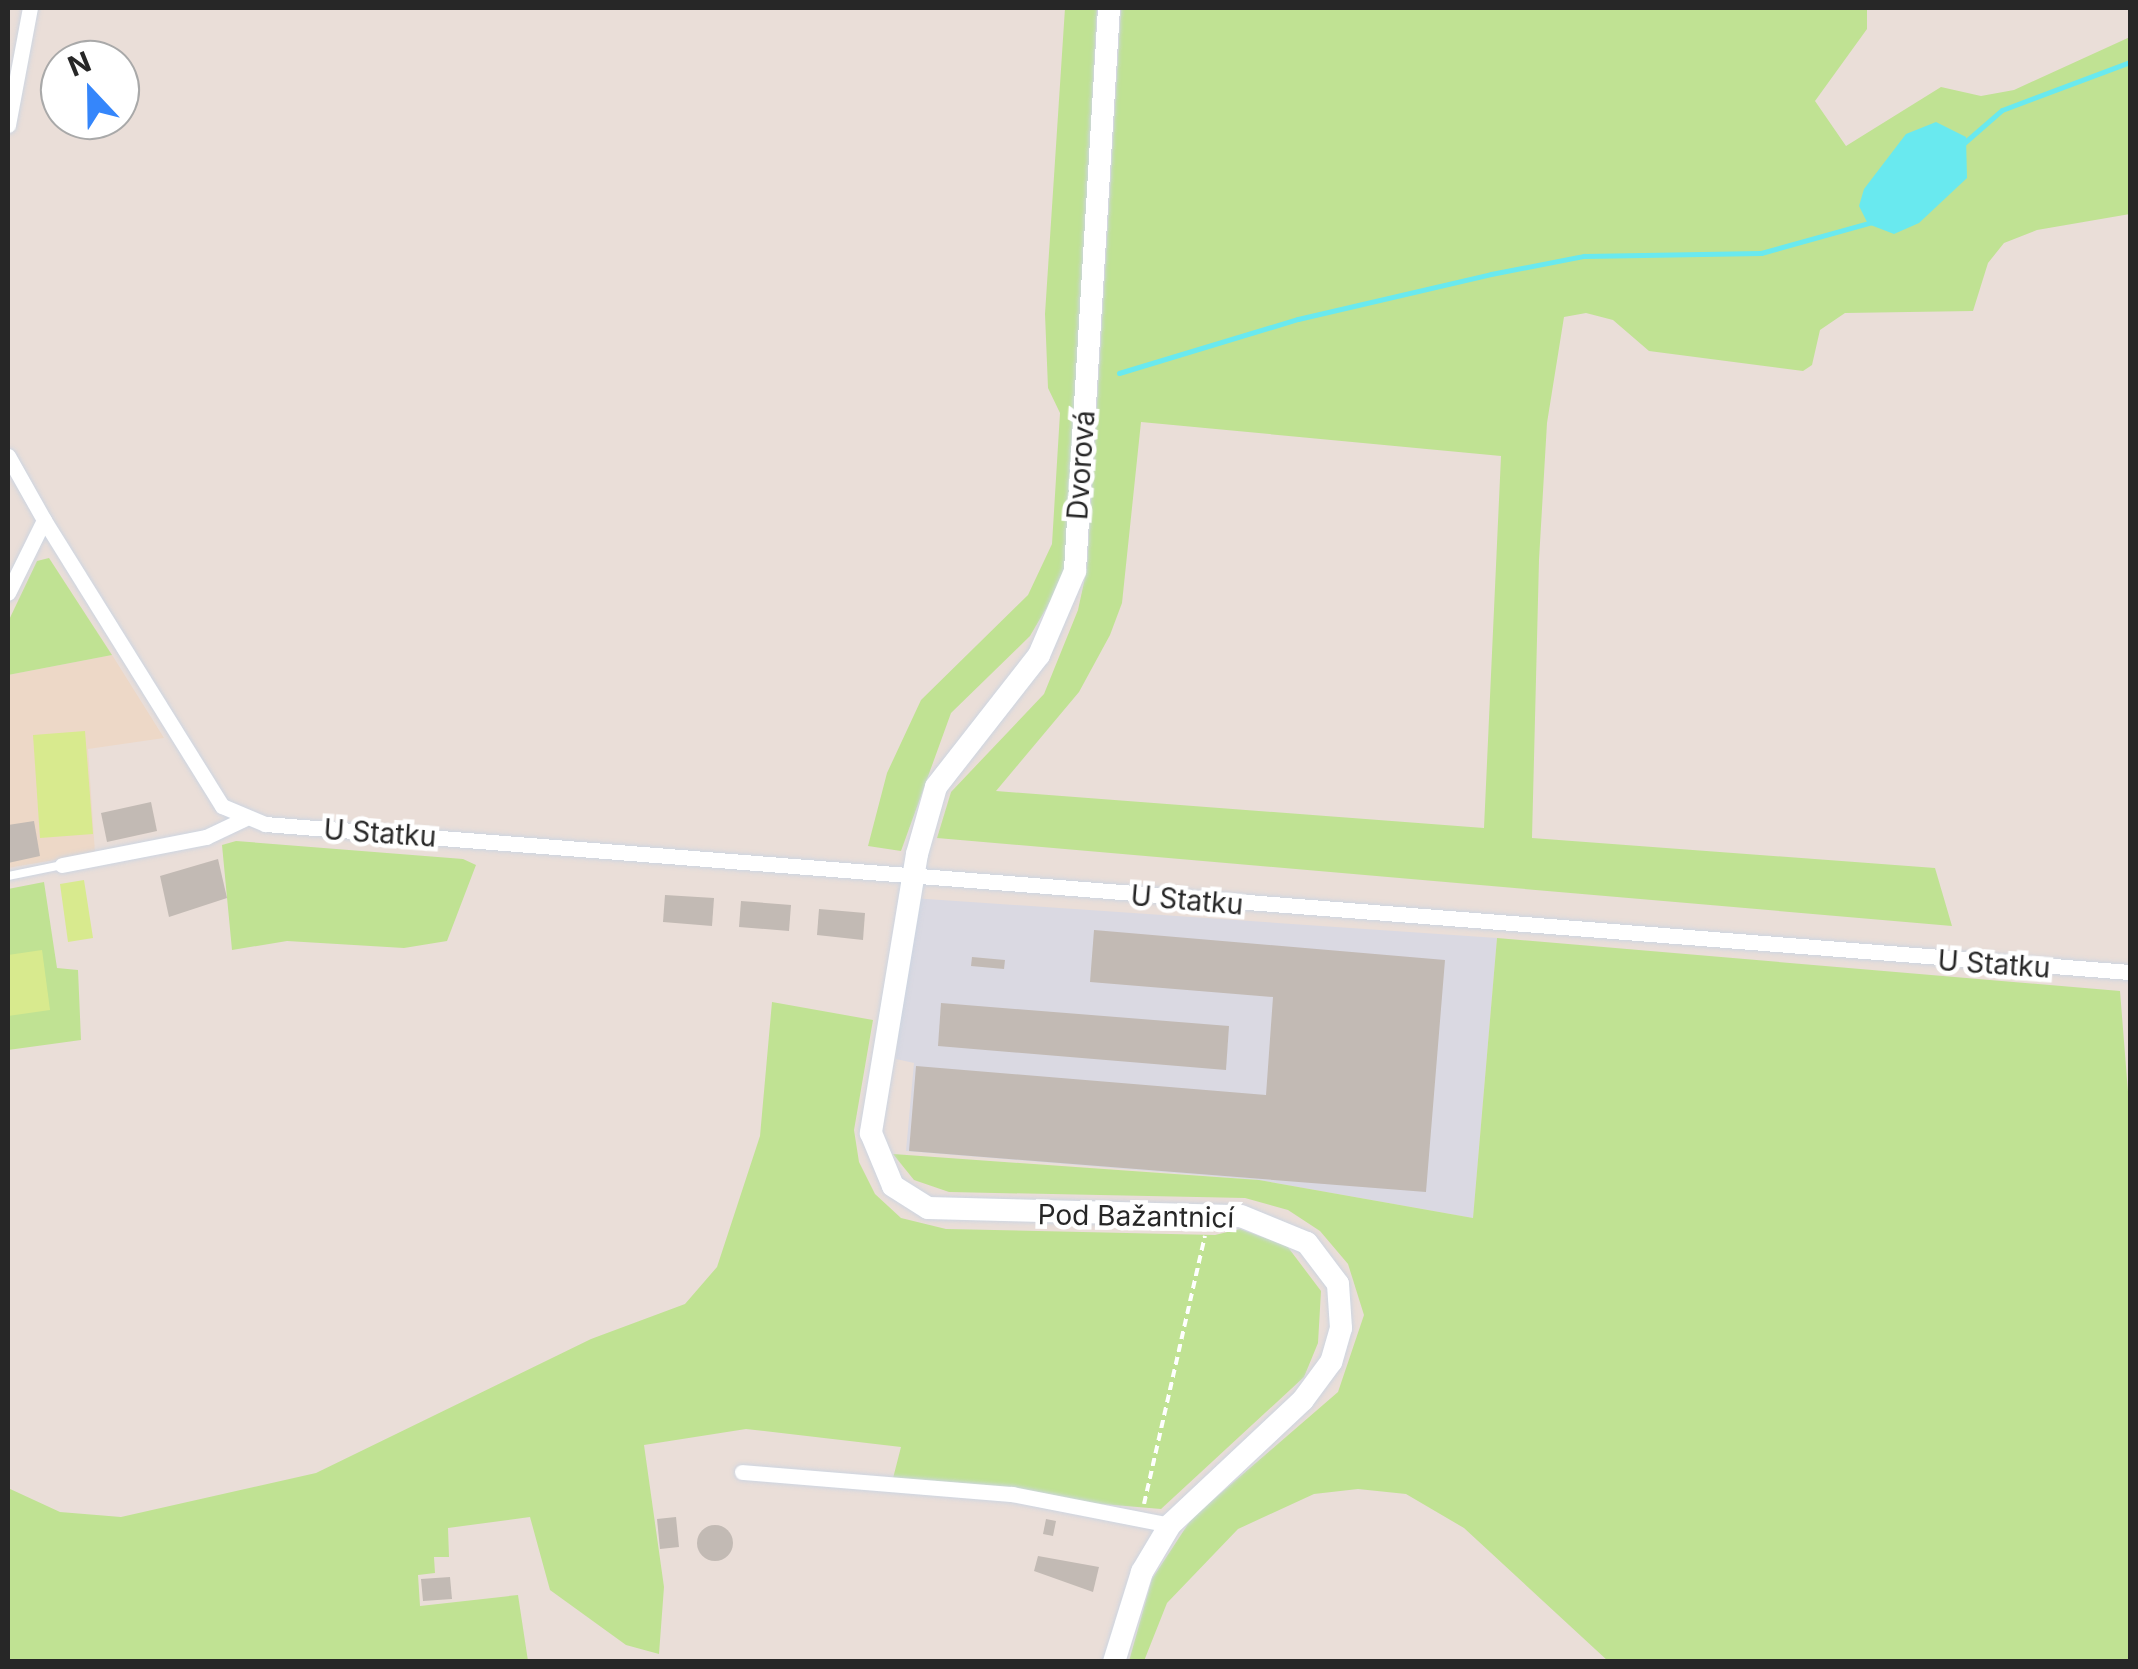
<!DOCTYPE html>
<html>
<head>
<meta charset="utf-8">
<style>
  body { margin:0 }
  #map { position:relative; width:2138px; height:1669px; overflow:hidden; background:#eaded8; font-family:Inter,sans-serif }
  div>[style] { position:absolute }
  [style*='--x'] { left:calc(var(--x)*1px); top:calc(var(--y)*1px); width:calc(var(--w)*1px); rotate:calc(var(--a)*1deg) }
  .industrial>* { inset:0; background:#dad9e2 }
  .education>* { inset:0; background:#edd8c7 }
  .green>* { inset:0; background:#c0e293 }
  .pitch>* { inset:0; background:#d8ea8e }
  .water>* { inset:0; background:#69e9ef }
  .stream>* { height:5px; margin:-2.5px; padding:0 2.5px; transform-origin:2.5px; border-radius:2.5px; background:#69e9ef }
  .building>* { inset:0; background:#c2bab4 }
  .round { border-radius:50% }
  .path>* { height:4px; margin-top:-2px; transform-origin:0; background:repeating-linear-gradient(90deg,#fff 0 8px,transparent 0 13px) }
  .roads { filter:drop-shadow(0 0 2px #cdd5e1) drop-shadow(0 0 2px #cdd5e1) }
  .lane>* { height:8px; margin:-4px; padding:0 4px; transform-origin:4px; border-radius:4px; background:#fff }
  .street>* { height:15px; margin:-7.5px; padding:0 7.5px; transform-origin:7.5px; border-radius:7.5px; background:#fff }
  .secondary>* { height:22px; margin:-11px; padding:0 11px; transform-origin:11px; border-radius:11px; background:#fff }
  span { translate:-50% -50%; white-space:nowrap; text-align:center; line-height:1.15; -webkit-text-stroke:9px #fff; paint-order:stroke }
  .street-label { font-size:28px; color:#272727 }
  .frame { position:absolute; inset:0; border:10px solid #272727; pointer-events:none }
  .north { position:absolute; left:40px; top:40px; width:100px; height:100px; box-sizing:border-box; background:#fff; border:2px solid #a9a9a9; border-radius:50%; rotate:338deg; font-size:28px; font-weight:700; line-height:40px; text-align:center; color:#272727 }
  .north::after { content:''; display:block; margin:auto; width:35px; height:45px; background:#3586fb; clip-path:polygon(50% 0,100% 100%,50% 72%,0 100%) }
</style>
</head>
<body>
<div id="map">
  <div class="industrial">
    <div style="clip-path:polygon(912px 898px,1497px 938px,1473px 1218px,1259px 1180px,906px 1151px,914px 1063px,896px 1059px)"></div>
  </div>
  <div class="education">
    <div style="clip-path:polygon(112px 655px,164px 738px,88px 749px,95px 853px,8px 868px,8px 675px)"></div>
  </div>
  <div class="green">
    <div style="clip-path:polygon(1065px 8px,1097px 8px,1069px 546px,1061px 583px,1030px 636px,951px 713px,901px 851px,868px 846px,887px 773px,921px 700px,1028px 595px,1052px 544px,1060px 413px,1048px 388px,1045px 314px)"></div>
    <div style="clip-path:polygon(evenodd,1121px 8px,1867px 8px,1867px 29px,1815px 101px,1846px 146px,1941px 87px,1981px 96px,2014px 90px,2130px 37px,2130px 214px,2037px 230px,2004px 243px,1988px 263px,1973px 311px,1845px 313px,1820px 330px,1812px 365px,1803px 371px,1649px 351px,1613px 320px,1586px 313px,1564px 317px,1547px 423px,1539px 560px,1532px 838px,1935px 868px,1952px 926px,937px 838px,951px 792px,1044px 694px,1078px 610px,1087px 568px,1121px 8px,1141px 422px,1501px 456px,1484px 828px,996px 791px,1079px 692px,1110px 635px,1122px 603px,1141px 422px)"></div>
    <div style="clip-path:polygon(49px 558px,112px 655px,8px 675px,8px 622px,37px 561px)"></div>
    <div style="clip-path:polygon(236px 841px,463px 859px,476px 865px,447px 941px,404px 948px,287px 941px,232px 950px,222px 845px)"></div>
    <div style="clip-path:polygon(44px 882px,57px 968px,78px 970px,81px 1040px,8px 1050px,8px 889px)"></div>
    <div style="clip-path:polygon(1497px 938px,2120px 991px,2130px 1117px,2130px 1661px,1608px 1661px,1464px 1528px,1406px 1494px,1358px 1489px,1314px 1494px,1238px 1529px,1167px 1603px,1144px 1661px,1129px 1661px,1152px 1579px,1192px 1518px,1338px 1392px,1364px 1315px,1348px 1264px,1320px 1231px,1288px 1210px,1245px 1198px,949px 1192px,914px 1180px,893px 1154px,1259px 1180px,1473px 1218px)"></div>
    <div style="clip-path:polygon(772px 1002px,873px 1020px,854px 1130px,859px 1162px,875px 1194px,901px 1218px,946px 1229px,1215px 1235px,1240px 1229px,1287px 1246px,1321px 1291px,1318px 1343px,1304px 1377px,1161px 1509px,891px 1486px,901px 1447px,746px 1429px,644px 1445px,664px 1587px,659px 1654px,626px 1645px,550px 1590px,530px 1517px,448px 1528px,449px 1557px,434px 1557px,435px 1573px,418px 1575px,420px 1606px,518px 1595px,528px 1661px,8px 1662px,8px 1488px,60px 1512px,121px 1517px,316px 1473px,591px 1339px,685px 1304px,717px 1267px,760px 1136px)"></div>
  </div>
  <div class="pitch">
    <div style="clip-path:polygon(85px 731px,93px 834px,40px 838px,33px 735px)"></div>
    <div style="clip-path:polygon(84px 880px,93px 938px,68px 942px,60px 884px)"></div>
    <div style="clip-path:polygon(42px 950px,50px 1010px,8px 1016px,8px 955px)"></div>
  </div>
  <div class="water">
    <div style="clip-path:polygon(1936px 122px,1966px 137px,1967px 178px,1919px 223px,1894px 234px,1868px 224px,1859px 206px,1864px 189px,1906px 134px)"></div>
  </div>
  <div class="stream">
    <div style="--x:1964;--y:143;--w:50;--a:-41"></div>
    <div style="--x:2002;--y:110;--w:137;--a:-20.6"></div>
    <div style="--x:1119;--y:373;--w:187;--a:-16.8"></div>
    <div style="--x:1298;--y:319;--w:198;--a:-13.1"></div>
    <div style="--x:1491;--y:274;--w:95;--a:-11"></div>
    <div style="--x:1584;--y:256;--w:177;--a:-1"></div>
    <div style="--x:1761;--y:253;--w:115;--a:-15.6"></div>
  </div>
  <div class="building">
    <div style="clip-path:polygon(151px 802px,157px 831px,107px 842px,101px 813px)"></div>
    <div style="clip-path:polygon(34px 821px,40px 856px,8px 863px,8px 825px)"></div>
    <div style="clip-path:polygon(218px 859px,227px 898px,169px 917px,160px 876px)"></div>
    <div style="clip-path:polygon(665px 895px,714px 898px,712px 926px,663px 922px)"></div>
    <div style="clip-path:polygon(741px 901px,791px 905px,789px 931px,739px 927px)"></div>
    <div style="clip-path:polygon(819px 909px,865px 913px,863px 940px,817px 935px)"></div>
    <div style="clip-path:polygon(1094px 930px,1445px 960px,1426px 1192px,909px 1151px,916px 1066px,1266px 1095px,1273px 997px,1090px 982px)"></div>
    <div style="clip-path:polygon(972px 957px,1005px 960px,1004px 969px,971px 966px)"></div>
    <div style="clip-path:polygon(941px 1003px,1229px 1026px,1226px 1070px,938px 1046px)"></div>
    <div style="clip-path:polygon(676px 1517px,679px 1547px,660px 1549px,657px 1519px)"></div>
    <div style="clip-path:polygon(1046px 1519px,1056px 1521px,1053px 1536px,1043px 1534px)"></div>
    <div class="round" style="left:697px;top:1525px;width:36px;height:36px"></div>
    <div style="clip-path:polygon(1038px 1556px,1099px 1567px,1093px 1592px,1034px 1571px)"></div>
    <div style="clip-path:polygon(450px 1577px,452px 1599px,423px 1601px,421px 1579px)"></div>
  </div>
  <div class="path">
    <div style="--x:1144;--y:1504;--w:275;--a:-77.2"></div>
  </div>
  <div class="roads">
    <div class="lane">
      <div style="--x:8;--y:876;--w:55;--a:-11.5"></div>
    </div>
    <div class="street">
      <div style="--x:8;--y:125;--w:119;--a:-79.4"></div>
      <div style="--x:8;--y:456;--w:73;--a:60.6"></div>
      <div style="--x:44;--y:520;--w:81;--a:116.3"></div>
      <div style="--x:44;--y:520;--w:337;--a:58.1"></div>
      <div style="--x:222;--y:806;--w:47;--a:22.7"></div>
      <div style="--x:265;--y:824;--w:1871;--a:4.54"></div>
      <div style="--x:62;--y:865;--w:147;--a:-11"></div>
      <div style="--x:206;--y:837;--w:42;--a:-25.3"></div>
      <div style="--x:742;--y:1472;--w:271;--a:4.7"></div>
      <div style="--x:1012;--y:1494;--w:161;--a:11.1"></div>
    </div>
    <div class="secondary">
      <div style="--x:1109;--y:8;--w:564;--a:93.46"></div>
      <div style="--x:1075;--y:571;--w:91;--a:113.2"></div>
      <div style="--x:1039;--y:655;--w:167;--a:128"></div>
      <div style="--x:936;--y:787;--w:70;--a:105.8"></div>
      <div style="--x:917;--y:854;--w:283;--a:99.4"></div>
      <div style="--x:871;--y:1133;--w:57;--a:67.5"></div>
      <div style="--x:893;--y:1186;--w:41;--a:32.2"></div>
      <div style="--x:928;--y:1208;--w:313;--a:1.5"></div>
      <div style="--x:1241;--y:1216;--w:71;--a:22.2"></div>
      <div style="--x:1307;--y:1243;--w:51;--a:52.9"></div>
      <div style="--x:1338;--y:1284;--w:44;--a:86.1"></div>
      <div style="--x:1341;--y:1328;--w:35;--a:106"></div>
      <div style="--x:1331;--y:1362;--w:47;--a:126.4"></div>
      <div style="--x:1303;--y:1400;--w:183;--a:136.8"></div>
      <div style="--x:1170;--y:1525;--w:55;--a:120.8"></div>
      <div style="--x:1142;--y:1572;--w:94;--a:107.3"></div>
    </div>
  </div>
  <div class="street-label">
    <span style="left:1081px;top:465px;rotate:-86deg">Dvorová</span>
    <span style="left:380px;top:833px;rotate:4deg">U Statku</span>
    <span style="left:1187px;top:900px;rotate:5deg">U Statku</span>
    <span style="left:1994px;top:964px;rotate:4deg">U Statku</span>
    <span style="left:1136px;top:1216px;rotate:1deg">Pod Bažantnicí</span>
  </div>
  <div class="frame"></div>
  <div class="north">N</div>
</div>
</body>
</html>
